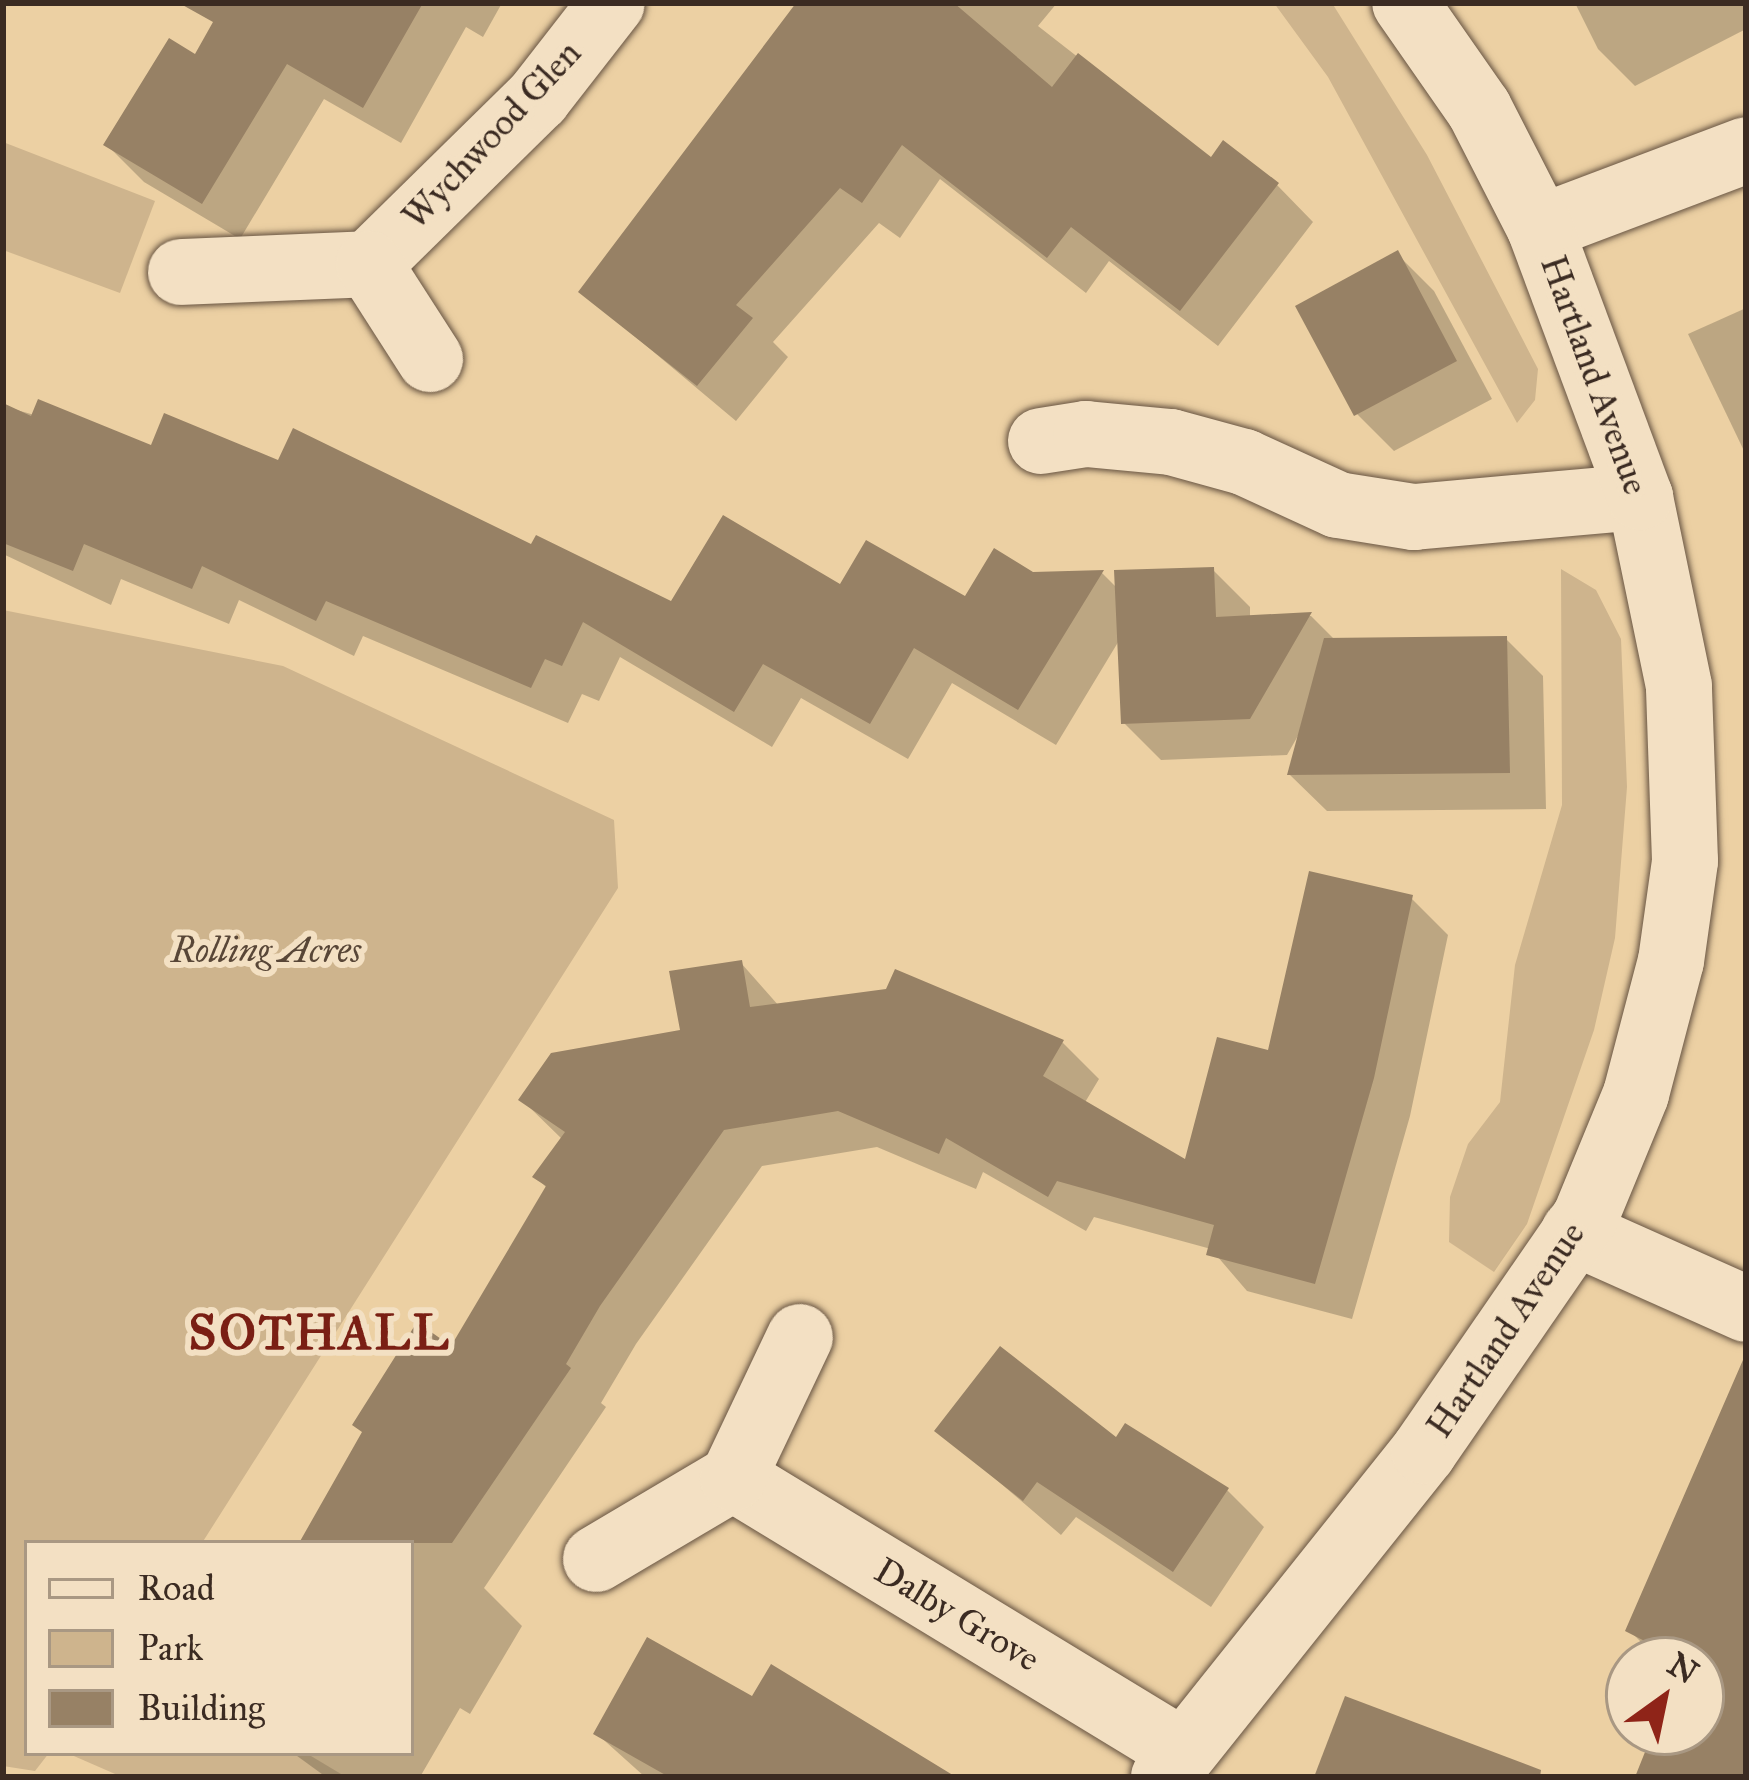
<!DOCTYPE html>
<html>
<head>
<meta charset="utf-8">
<style>
  body { margin:0 }
  #map { position:relative; width:1749px; height:1780px; overflow:hidden; background:#ecd0a3; font-family:"IM FELL Great Primer",serif }
  div>[style] { position:absolute }
  [style*='--x'] { left:calc(var(--x)*1px); top:calc(var(--y)*1px); width:calc(var(--w)*1px); rotate:calc(var(--a)*1deg) }
  .green>* { inset:0; background:#ceb48d }
  .shadow>* { inset:0; background:#0003 }
  .building>* { inset:0; background:#978165 }
  .roads { filter:drop-shadow(0 0 3px #675442) drop-shadow(0 0 3px #675442) }
  .minor>* { height:66px; margin:-33px; padding:0 33px; transform-origin:33px; border-radius:33px; background:#f3e0c3 }
  span { translate:-50% -50%; white-space:nowrap; text-align:center; line-height:1.15; -webkit-text-stroke:12px #f3e0c3; paint-order:stroke }
  .street-label { font-size:36px; color:#3b2b22 }
  .park-label { font-size:36px; color:#584637; font-style:italic }
  .district-label { font-size:48px; color:#7a1f14; font-weight:700; letter-spacing:3px }
  .frame { position:absolute; inset:0; border:6px solid #3b2b22; pointer-events:none }
  .legend { position:absolute; left:24px; top:1540px; width:390px; height:216px; box-sizing:border-box; background:#f3e0c3; border:3px solid #a99883; margin:0; padding:15px 21px; list-style:none; font-size:36px; color:#3b2b22 }
  .legend li { display:flex; align-items:center; gap:24px; height:60px }
  .legend b { width:60px; border:3px solid #a99883 }
  .north { position:absolute; left:1605px; top:1636px; width:120px; height:120px; box-sizing:border-box; background:#f3e0c3; border:3px solid #a99883; border-radius:50%; rotate:33deg; font-size:33px; font-weight:700; line-height:48px; text-align:center; color:#3b2b22 }
  .north::after { content:''; display:block; margin:auto; width:42px; height:54px; background:#8f2418; clip-path:polygon(50% 0,100% 100%,50% 72%,0 100%) }
</style>
</head>
<body>
<div id="map">
  <div class="green">
    <div style="clip-path:polygon(1274px 3px,1332px 3px,1427px 155px,1538px 369px,1535px 400px,1517px 423px,1328px 77px)"></div>
    <div style="clip-path:polygon(3px 142px,155px 201px,120px 293px,3px 250px)"></div>
    <div style="clip-path:polygon(1561px 569px,1596px 590px,1621px 639px,1627px 787px,1615px 938px,1594px 1030px,1527px 1224px,1494px 1272px,1449px 1242px,1450px 1197px,1468px 1144px,1500px 1102px,1515px 965px,1562px 805px)"></div>
    <div style="clip-path:polygon(3px 610px,283px 666px,614px 820px,618px 888px,202px 1543px,27px 1543px,27px 1753px,49px 1753px,35px 1771px,3px 1766px)"></div>
    <div style="clip-path:polygon(67px 1753px,306px 1753px,346px 1777px,122px 1777px)"></div>
  </div>
  <div class="shadow">
    <div style="clip-path:polygon(227px 3px,502px 3px,483px 37px,466px 27px,401px 143px,324px 99px,240px 239px,144px 182px,107px 145px,196px 58px)"></div>
    <div style="clip-path:polygon(799px 3px,1057px 3px,1038px 26px,1211px 161px,1277px 185px,1313px 222px,1218px 346px,1109px 261px,1086px 293px,940px 179px,900px 238px,879px 223px,773px 342px,788px 357px,736px 421px,582px 292px)"></div>
    <div style="clip-path:polygon(1575px 3px,1746px 3px,1746px 29px,1635px 86px,1598px 49px)"></div>
    <div style="clip-path:polygon(1397px 254px,1434px 291px,1492px 399px,1394px 451px,1357px 414px)"></div>
    <div style="clip-path:polygon(1746px 308px,1746px 455px,1688px 334px)"></div>
    <div style="clip-path:polygon(3px 406px,153px 449px,279px 463px,672px 604px,841px 588px,966px 600px,1032px 575px,1102px 573px,1118px 589px,1213px 570px,1250px 607px,1250px 618px,1311px 616px,1336px 641px,1506px 639px,1543px 676px,1546px 809px,1327px 811px,1290px 775px,1299px 734px,1287px 755px,1161px 760px,1124px 723px,1120px 639px,1056px 745px,952px 683px,908px 759px,801px 698px,772px 747px,620px 657px,599px 701px,582px 694px,568px 723px,363px 636px,354px 656px,239px 600px,229px 624px,121px 579px,111px 605px,3px 554px)"></div>
    <div style="clip-path:polygon(1411px 898px,1448px 935px,1410px 1116px,1352px 1319px,1247px 1291px,1211px 1249px,1094px 1217px,1086px 1231px,983px 1172px,976px 1189px,877px 1147px,762px 1166px,636px 1344px,601px 1403px,606px 1407px,484px 1588px,522px 1626px,470px 1714px,460px 1708px,420px 1777px,326px 1777px,293px 1753px,411px 1753px,411px 1543px,302px 1543px,452px 1350px,548px 1189px,536px 1177px,563px 1140px,522px 1100px,683px 1033px,741px 963px,779px 1006px,1062px 1042px,1099px 1079px,1084px 1104px,1187px 1164px,1270px 1054px)"></div>
    <div style="clip-path:polygon(1746px 1428px,1746px 1777px,1638px 1777px,1656px 1732px,1701px 1732px,1701px 1660px,1659px 1660px,1629px 1630px)"></div>
    <div style="clip-path:polygon(938px 1430px,1117px 1441px,1227px 1490px,1264px 1527px,1211px 1607px,1076px 1517px,1061px 1535px)"></div>
    <div style="clip-path:polygon(753px 1700px,937px 1777px,645px 1777px,596px 1733px)"></div>
  </div>
  <div class="building">
    <div style="clip-path:polygon(179px 3px,423px 3px,363px 108px,287px 64px,202px 204px,103px 145px,169px 38px,195px 54px,213px 22px)"></div>
    <div style="clip-path:polygon(796px 3px,954px 3px,1052px 87px,1078px 53px,1211px 157px,1223px 140px,1279px 183px,1180px 311px,1071px 227px,1047px 258px,902px 145px,862px 203px,840px 188px,736px 305px,753px 318px,697px 386px,578px 292px)"></div>
    <div style="clip-path:polygon(1398px 250px,1457px 361px,1354px 416px,1295px 306px)"></div>
    <div style="clip-path:polygon(38px 399px,151px 445px,164px 413px,278px 460px,293px 428px,531px 544px,536px 535px,671px 601px,723px 515px,840px 584px,866px 540px,965px 596px,994px 548px,1033px 572px,1104px 570px,1018px 710px,914px 648px,870px 724px,763px 664px,734px 712px,583px 622px,562px 666px,545px 659px,531px 688px,326px 601px,316px 621px,202px 566px,192px 589px,84px 544px,73px 571px,3px 543px,3px 403px,31px 416px)"></div>
    <div style="clip-path:polygon(1214px 567px,1216px 617px,1312px 612px,1250px 719px,1121px 724px,1114px 570px)"></div>
    <div style="clip-path:polygon(1507px 636px,1510px 773px,1287px 775px,1324px 638px)"></div>
    <div style="clip-path:polygon(1309px 871px,1413px 895px,1374px 1078px,1315px 1284px,1206px 1255px,1214px 1225px,1057px 1181px,1048px 1197px,946px 1138px,939px 1154px,838px 1111px,724px 1130px,600px 1306px,566px 1364px,571px 1368px,452px 1543px,299px 1543px,362px 1432px,352px 1425px,417px 1322px,451px 1346px,546px 1186px,532px 1177px,565px 1132px,518px 1100px,551px 1053px,680px 1030px,669px 971px,742px 960px,750px 1007px,886px 989px,895px 969px,1064px 1040px,1043px 1076px,1185px 1159px,1217px 1037px,1268px 1050px)"></div>
    <div style="clip-path:polygon(1000px 1346px,1116px 1437px,1125px 1423px,1229px 1488px,1173px 1572px,1037px 1482px,1023px 1501px,934px 1431px)"></div>
    <div style="clip-path:polygon(1746px 1353px,1746px 1777px,1635px 1777px,1653px 1732px,1701px 1732px,1701px 1660px,1682px 1660px,1625px 1631px)"></div>
    <div style="clip-path:polygon(647px 1637px,752px 1696px,771px 1664px,956px 1777px,669px 1777px,593px 1734px)"></div>
    <div style="clip-path:polygon(1345px 1696px,1541px 1770px,1540px 1777px,1314px 1777px)"></div>
  </div>
  <div class="roads">
    <div class="minor">
      <div style="--x:1540;--y:228;--w:220;--a:-20.7"></div>
      <div style="--x:369;--y:264;--w:237;--a:-44.5"></div>
      <div style="--x:538;--y:98;--w:120;--a:-52.1"></div>
      <div style="--x:181;--y:272;--w:188;--a:-2.4"></div>
      <div style="--x:369;--y:264;--w:113;--a:57.3"></div>
      <div style="--x:1041;--y:441;--w:46;--a:-8.8"></div>
      <div style="--x:1086;--y:434;--w:85;--a:5.4"></div>
      <div style="--x:1171;--y:442;--w:76;--a:15.3"></div>
      <div style="--x:1244;--y:462;--w:103;--a:24.6"></div>
      <div style="--x:1338;--y:505;--w:77;--a:9"></div>
      <div style="--x:1414;--y:517;--w:227;--a:-5.1"></div>
      <div style="--x:1574;--y:1232;--w:188;--a:24.1"></div>
      <div style="--x:733;--y:1478;--w:525;--a:31.3"></div>
      <div style="--x:596;--y:1559;--w:159;--a:-30.6"></div>
      <div style="--x:733;--y:1478;--w:156;--a:-64.6"></div>
      <div style="--x:1164;--y:1777;--w:417;--a:-51.4"></div>
      <div style="--x:1424;--y:1451;--w:283;--a:-55.4"></div>
      <div style="--x:1585;--y:1218;--w:134;--a:-67.6"></div>
      <div style="--x:1636;--y:1094;--w:138;--a:-75.3"></div>
      <div style="--x:1671;--y:961;--w:101;--a:-82"></div>
      <div style="--x:1685;--y:861;--w:175;--a:-92"></div>
      <div style="--x:1679;--y:686;--w:193;--a:-101.7"></div>
      <div style="--x:1640;--y:497;--w:287;--a:-110.4"></div>
      <div style="--x:1540;--y:228;--w:134;--a:-117.1"></div>
      <div style="--x:1479;--y:109;--w:129;--a:-124.9"></div>
    </div>
  </div>
  <div class="street-label">
    <span style="left:492px;top:135px;rotate:-47deg">Wychwood Glen</span>
    <span style="left:1594px;top:375px;rotate:70deg">Hartland Avenue</span>
    <span style="left:1506px;top:1330px;rotate:-56deg">Hartland Avenue</span>
    <span style="left:957px;top:1615px;rotate:31deg">Dalby Grove</span>
  </div>
  <div class="park-label">
    <span style="left:266px;top:951px">Rolling Acres</span>
  </div>
  <div class="district-label">
    <span style="left:320px;top:1333px">SOTHALL</span>
  </div>
  <div class="frame"></div>
  <ul class="legend">
  <li><b style="height:15px;background:#f3e0c3"></b>Road</li>
  <li><b style="height:33px;background:#ceb48d"></b>Park</li>
  <li><b style="height:33px;background:#978165"></b>Building</li>
  </ul>
  <div class="north">N</div>
</div>
</body>
</html>
